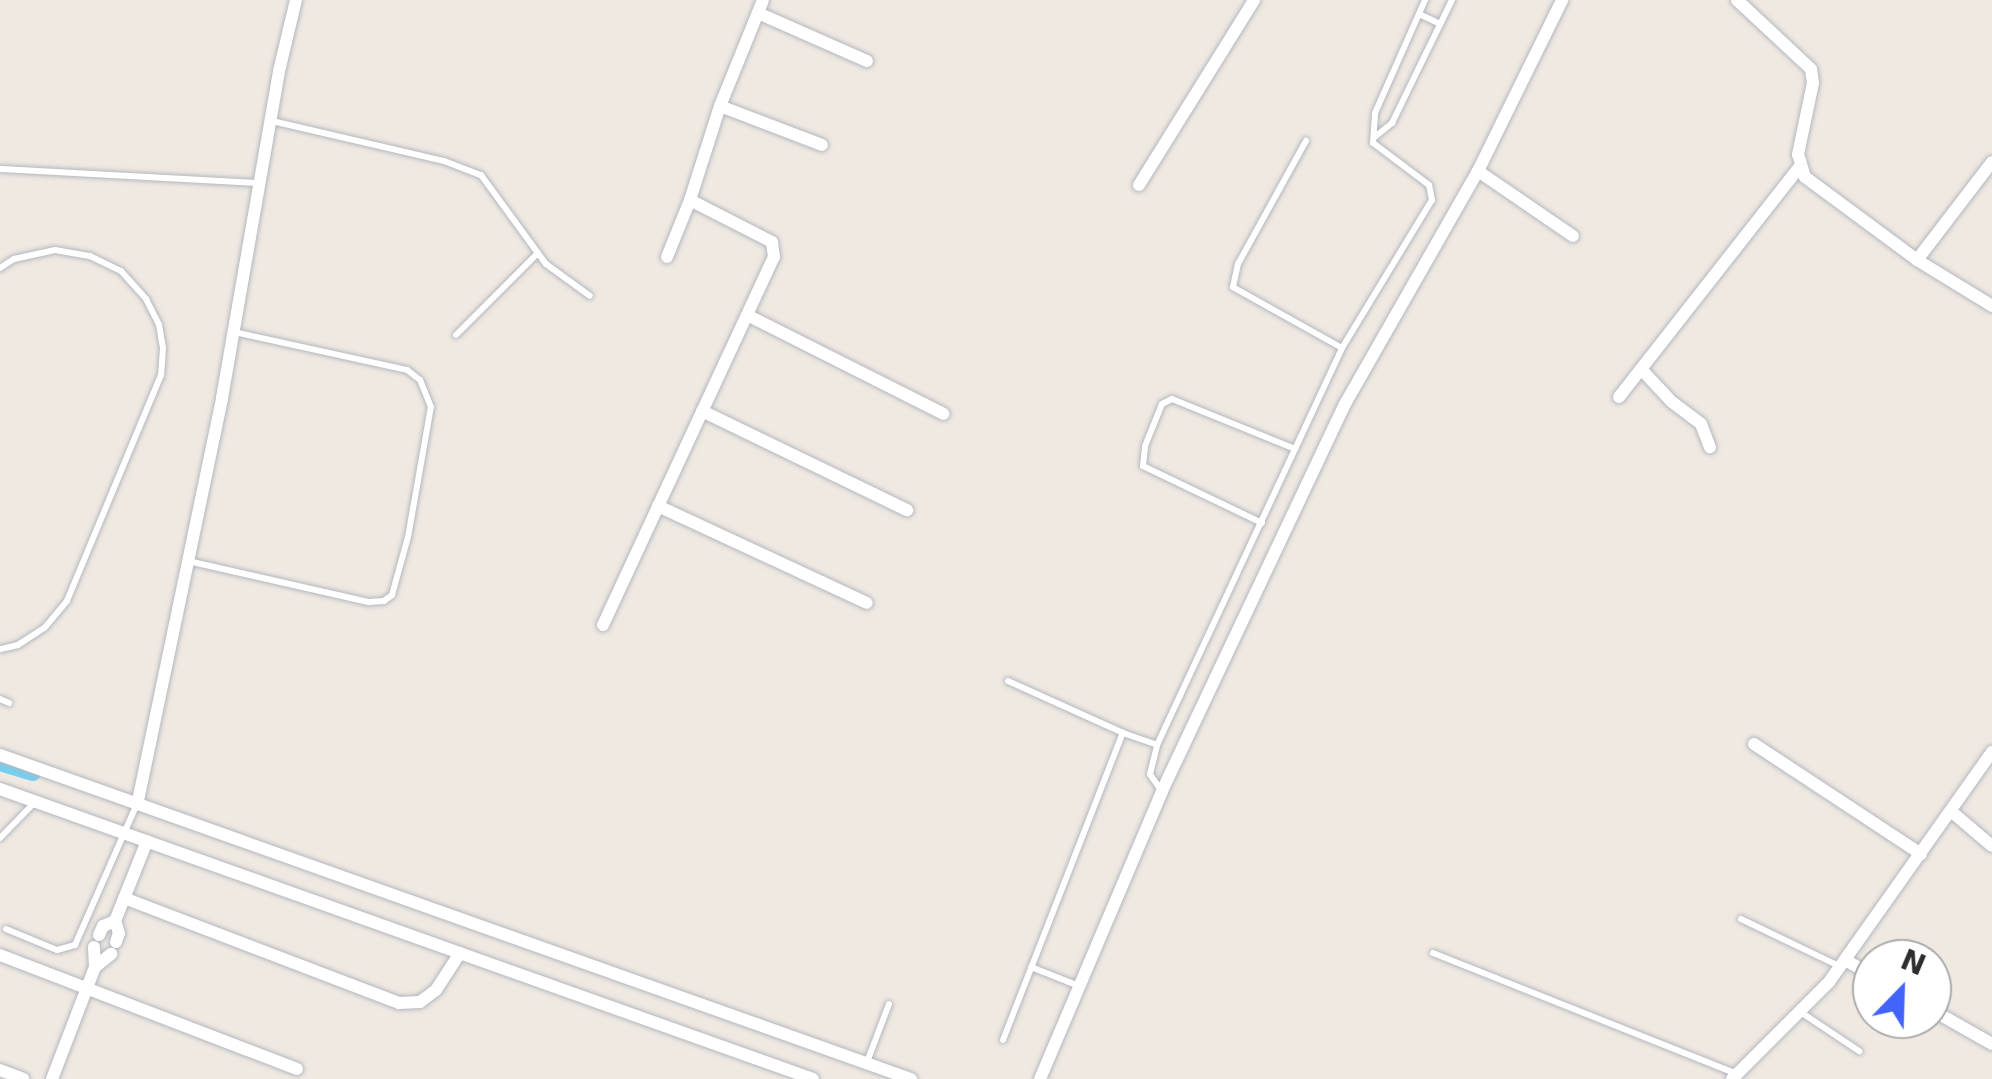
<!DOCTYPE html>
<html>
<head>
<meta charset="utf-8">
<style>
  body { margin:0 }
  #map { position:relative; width:1992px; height:1079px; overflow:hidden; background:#efe9e1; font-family:"DejaVu Sans",sans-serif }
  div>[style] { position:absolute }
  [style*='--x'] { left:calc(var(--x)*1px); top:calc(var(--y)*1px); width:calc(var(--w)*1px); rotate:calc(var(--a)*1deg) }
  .canal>* { height:18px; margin:-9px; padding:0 9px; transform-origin:9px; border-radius:9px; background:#75cff0 }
  .roads { filter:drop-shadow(0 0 2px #b4b7c1) drop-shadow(0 0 2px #b4b7c1) }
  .service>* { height:6px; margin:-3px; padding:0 3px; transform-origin:3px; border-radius:3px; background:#fff }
  .minor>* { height:12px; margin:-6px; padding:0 6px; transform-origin:6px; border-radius:6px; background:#fff }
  span { translate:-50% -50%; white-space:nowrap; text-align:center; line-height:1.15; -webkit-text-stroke:9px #fff; paint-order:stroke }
  .north { position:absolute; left:1852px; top:939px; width:100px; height:100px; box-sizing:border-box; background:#fff; border:2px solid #ababab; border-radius:50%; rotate:23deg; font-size:28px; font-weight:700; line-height:40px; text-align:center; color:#2e2e2e }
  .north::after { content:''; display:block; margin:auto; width:35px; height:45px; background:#4264fb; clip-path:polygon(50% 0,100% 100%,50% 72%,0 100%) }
</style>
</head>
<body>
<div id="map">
  <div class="canal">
    <div style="--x:0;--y:762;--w:34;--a:17"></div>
  </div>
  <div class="roads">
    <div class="service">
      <div style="--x:1419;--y:14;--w:23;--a:25"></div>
      <div style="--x:272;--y:121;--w:177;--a:13.1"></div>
      <div style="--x:444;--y:161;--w:40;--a:21"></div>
      <div style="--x:481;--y:175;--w:110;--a:53.9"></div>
      <div style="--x:546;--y:264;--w:54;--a:36"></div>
      <div style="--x:1376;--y:136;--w:21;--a:-39"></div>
      <div style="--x:1392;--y:123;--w:137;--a:-64"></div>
      <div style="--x:0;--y:169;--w:259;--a:3.1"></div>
      <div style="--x:0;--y:268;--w:17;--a:-33"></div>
      <div style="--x:14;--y:259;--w:42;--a:-12.4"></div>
      <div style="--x:55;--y:250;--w:36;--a:10"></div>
      <div style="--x:90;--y:256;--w:34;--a:26"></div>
      <div style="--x:121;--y:271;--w:38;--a:48"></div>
      <div style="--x:146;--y:299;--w:29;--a:63"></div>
      <div style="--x:159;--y:325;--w:23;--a:80"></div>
      <div style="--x:163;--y:348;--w:27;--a:94"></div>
      <div style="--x:161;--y:375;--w:245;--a:112.6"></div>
      <div style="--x:67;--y:601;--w:35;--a:130"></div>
      <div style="--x:44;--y:628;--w:31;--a:147"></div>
      <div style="--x:18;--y:645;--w:18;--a:167"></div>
      <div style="--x:456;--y:335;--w:115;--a:-45"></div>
      <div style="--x:1342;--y:348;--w:173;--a:-58.7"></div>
      <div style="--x:1432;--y:200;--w:15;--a:-101"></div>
      <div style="--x:1429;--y:185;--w:70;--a:-143.1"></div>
      <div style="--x:1373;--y:143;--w:30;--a:-86"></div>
      <div style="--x:1375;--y:113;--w:124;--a:-66.1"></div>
      <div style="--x:1262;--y:523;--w:132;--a:-154.4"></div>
      <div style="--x:1143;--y:466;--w:20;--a:-84"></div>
      <div style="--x:1145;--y:446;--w:45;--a:-68"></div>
      <div style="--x:1162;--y:404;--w:11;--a:-27"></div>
      <div style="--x:1172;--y:399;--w:133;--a:22.1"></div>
      <div style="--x:188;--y:561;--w:186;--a:12.8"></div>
      <div style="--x:369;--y:602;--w:15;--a:-4"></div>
      <div style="--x:384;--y:601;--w:10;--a:-37"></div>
      <div style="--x:392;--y:595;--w:60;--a:-74.6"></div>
      <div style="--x:408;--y:537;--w:132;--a:-80"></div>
      <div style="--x:431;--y:407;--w:29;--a:-112"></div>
      <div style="--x:420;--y:380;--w:16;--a:-142"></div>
      <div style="--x:407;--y:370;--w:177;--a:-167.6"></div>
      <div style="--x:1008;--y:681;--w:126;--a:24.3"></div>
      <div style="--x:0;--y:699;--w:10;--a:24"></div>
      <div style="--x:1161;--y:790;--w:19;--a:-125"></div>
      <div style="--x:1150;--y:774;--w:30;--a:-76"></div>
      <div style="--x:1157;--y:745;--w:438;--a:-65"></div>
      <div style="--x:1342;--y:348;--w:125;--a:-150.8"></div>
      <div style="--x:1233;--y:287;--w:24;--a:-78"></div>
      <div style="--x:1238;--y:264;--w:141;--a:-61.1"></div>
      <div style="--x:0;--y:838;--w:49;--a:-45.8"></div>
      <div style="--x:1741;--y:919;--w:109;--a:25.6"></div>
      <div style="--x:6;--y:929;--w:55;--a:22.4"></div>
      <div style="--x:57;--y:950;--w:19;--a:-16"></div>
      <div style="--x:75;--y:945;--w:154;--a:-66.3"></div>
      <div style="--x:1433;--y:953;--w:327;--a:21.7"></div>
      <div style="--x:1031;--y:967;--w:52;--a:21.6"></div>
      <div style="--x:1802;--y:1013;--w:69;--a:33.7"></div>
      <div style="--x:1003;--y:1040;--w:330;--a:-68.7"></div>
      <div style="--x:1123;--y:733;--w:36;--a:19"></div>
      <div style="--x:867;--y:1062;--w:62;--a:-69.2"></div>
    </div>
    <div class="minor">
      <div style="--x:1737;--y:0;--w:101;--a:43"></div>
      <div style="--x:1811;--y:69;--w:14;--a:82"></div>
      <div style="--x:1813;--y:83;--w:73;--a:101.9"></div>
      <div style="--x:1798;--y:154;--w:24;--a:73"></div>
      <div style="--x:1805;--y:177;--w:139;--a:36.5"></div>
      <div style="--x:1917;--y:260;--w:88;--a:31.5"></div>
      <div style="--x:758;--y:13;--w:119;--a:23.8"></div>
      <div style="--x:720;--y:106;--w:109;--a:20.9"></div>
      <div style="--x:1478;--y:171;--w:115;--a:34.4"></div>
      <div style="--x:1139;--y:185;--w:218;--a:-58.1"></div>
      <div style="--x:667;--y:257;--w:61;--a:-68"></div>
      <div style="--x:1917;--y:260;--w:123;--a:-52.6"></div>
      <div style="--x:747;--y:315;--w:220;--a:26.7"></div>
      <div style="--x:1641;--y:369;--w:45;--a:46.8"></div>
      <div style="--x:1672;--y:402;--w:36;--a:37"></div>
      <div style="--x:1701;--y:424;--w:25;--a:69"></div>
      <div style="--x:1619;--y:397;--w:293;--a:-51.9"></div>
      <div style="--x:702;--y:411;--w:228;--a:25.8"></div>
      <div style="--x:658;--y:506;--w:230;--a:24.9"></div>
      <div style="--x:603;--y:625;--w:406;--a:-65.1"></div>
      <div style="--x:774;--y:257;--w:15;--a:-98"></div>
      <div style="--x:772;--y:242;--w:92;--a:-152.9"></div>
      <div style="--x:690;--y:200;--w:99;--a:-72.3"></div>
      <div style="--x:720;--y:106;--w:114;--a:-67.9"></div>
      <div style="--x:1754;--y:744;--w:200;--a:33.4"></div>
      <div style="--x:0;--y:755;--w:967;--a:19.58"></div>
      <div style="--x:0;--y:789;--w:863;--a:19.63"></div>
      <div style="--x:138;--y:801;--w:412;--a:-78.2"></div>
      <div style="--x:222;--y:398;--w:336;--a:-80.1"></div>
      <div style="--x:280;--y:67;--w:69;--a:-76.6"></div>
      <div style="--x:1952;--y:812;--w:52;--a:40.4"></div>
      <div style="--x:124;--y:898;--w:294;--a:20.9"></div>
      <div style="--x:399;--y:1003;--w:21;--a:-3"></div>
      <div style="--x:420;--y:1002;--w:20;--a:-37"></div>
      <div style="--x:436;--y:990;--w:44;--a:-57"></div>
      <div style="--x:99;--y:935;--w:10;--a:-66"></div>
      <div style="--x:103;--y:926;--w:13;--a:-23"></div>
      <div style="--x:116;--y:942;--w:9;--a:-72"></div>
      <div style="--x:119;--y:933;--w:13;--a:-108"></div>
      <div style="--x:115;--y:921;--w:86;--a:-68.2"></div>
      <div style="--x:0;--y:955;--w:318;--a:21"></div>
      <div style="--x:1845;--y:960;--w:31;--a:29"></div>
      <div style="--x:95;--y:967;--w:21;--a:-39"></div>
      <div style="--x:1932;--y:1010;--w:69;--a:29.5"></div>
      <div style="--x:0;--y:1070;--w:25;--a:21"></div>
      <div style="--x:52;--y:1079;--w:120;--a:-69"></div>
      <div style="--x:95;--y:967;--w:20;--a:-93"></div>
      <div style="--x:1040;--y:1079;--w:313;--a:-67"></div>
      <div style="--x:1162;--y:791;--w:428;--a:-64.7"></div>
      <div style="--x:1345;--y:404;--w:268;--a:-60.3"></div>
      <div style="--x:1478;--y:171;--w:191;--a:-63.8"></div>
      <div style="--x:1732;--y:1079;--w:137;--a:-45"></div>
      <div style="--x:1829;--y:982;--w:282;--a:-54.7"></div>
    </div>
  </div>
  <div class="north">N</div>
</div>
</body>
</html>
